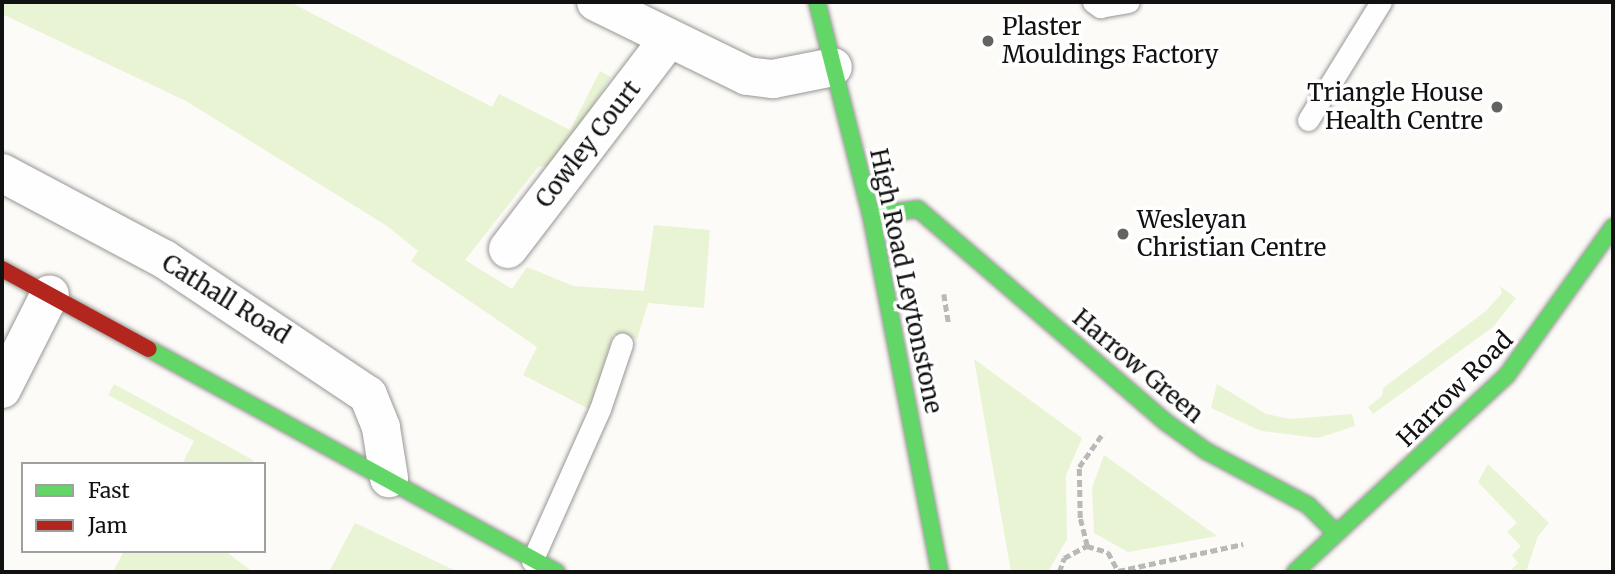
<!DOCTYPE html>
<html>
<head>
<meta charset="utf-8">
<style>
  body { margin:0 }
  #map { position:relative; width:1615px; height:574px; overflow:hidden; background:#fcfbf7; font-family:Merriweather,serif }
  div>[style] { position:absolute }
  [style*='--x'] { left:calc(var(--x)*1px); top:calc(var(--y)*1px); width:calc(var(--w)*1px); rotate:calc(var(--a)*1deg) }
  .green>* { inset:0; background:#e8f4d4 }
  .path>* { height:4.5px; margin-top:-2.25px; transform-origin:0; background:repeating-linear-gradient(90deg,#b9b9b8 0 7px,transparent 0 10.5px) }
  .roads { filter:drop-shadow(0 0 2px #979695) drop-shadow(0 0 2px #979695) }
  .lane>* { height:21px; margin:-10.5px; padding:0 10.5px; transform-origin:10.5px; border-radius:10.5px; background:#fffefe }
  .street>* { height:38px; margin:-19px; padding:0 19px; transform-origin:19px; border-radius:19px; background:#fffefe }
  .fast>* { height:16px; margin:-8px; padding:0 8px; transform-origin:8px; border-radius:8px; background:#63d668 }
  .jam>* { height:16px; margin:-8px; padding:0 8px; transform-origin:8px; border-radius:8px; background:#b3261e }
  .dots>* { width:19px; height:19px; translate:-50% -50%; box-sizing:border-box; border:4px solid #fff; border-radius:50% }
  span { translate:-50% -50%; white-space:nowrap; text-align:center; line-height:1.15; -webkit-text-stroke:7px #fff; paint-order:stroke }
  .poi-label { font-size:24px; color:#111 }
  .left { translate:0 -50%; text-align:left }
  .right { translate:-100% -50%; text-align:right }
  .street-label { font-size:24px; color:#111 }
  .frame { position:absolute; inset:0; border:4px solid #111; pointer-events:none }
  .legend { position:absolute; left:21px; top:462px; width:245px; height:91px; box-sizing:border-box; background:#fff; border:2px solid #a0a0a0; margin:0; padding:9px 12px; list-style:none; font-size:21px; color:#111 }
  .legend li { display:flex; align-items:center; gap:14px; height:35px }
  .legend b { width:35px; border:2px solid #a0a0a0 }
</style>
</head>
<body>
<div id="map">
  <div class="green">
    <div style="clip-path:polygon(2px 2px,290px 2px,492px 107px,499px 94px,570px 130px,600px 71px,611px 77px,555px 165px,538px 167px,465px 260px,512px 289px,527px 267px,573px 286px,644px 291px,654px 225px,710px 230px,704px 308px,648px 303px,637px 339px,613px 334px,589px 409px,523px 375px,537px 347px,411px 261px,418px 251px,387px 226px,186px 101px,2px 14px)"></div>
    <div style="clip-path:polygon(1500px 286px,1516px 298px,1493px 327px,1373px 414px,1368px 407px,1382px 396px,1383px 388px,1486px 311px,1502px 293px)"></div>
    <div style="clip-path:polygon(974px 359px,1082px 438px,1066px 475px,1067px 539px,1049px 570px,1011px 572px)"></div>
    <div style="clip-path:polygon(114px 384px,253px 460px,251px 464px,182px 464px,194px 441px,108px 395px)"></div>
    <div style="clip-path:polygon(1217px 384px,1266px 414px,1290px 419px,1352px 414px,1355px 426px,1318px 438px,1261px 431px,1211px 408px)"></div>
    <div style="clip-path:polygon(1104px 455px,1217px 536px,1128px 552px,1094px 533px,1092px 488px)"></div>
    <div style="clip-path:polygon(1488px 464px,1549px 523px,1538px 536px,1526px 572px,1509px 572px,1518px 563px,1512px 555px,1521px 546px,1507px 532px,1517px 523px,1478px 482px)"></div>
    <div style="clip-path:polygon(355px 523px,456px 571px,329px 572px)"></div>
    <div style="clip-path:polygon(124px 551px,225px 551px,253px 572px,113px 572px)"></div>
  </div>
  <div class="path">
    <div style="--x:944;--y:294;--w:31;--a:81"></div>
    <div style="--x:1087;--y:546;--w:29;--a:-104"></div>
    <div style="--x:1080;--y:518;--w:51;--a:-91.1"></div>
    <div style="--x:1079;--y:467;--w:42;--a:-54.8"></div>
    <div style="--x:879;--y:570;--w:2;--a:90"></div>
    <div style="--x:1118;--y:571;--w:128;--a:-12.2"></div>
    <div style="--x:1059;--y:572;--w:15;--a:-70"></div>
    <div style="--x:1064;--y:558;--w:26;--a:-28"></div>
    <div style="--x:1087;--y:546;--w:22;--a:16"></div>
    <div style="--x:1108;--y:552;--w:21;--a:62"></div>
  </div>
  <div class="roads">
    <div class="lane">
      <div style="--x:1093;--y:2;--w:9;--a:36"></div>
      <div style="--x:1100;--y:7;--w:29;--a:-10"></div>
      <div style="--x:1308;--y:120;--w:139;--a:-58.3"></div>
      <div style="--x:532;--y:561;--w:167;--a:-65.9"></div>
      <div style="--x:600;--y:409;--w:69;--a:-71.3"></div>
    </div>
    <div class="street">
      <div style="--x:596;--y:2;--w:168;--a:26.1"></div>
      <div style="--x:747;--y:76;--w:26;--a:7"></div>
      <div style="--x:773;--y:79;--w:61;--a:-11.3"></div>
      <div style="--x:2;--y:173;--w:183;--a:28"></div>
      <div style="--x:164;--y:259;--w:245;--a:33.7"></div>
      <div style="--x:368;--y:395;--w:35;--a:68"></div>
      <div style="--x:381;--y:428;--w:51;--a:80.9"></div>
      <div style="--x:508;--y:249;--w:263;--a:-52.6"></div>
      <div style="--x:2;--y:389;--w:106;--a:-63.2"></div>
    </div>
    <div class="fast">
      <div style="--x:817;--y:2;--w:220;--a:75.8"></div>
      <div style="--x:871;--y:215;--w:364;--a:79.1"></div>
      <div style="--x:871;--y:215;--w:47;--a:-7.3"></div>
      <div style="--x:918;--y:209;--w:328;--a:40.7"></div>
      <div style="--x:1167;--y:423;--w:48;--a:35.7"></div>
      <div style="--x:1206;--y:451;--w:115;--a:27.9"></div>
      <div style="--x:1308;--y:505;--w:38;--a:45"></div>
      <div style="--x:149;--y:349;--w:465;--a:28.7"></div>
      <div style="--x:1295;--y:572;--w:289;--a:-42.9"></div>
      <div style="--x:1507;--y:375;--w:182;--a:-54.4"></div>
    </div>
    <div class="jam">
      <div style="--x:2;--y:269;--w:167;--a:28.6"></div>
    </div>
  </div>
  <div class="dots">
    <div style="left:988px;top:41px;background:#636362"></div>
    <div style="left:1497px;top:107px;background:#636362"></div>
    <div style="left:1123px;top:234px;background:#636362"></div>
  </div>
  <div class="poi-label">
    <span class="left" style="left:1002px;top:41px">Plaster<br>Mouldings Factory</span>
    <span class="right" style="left:1483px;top:107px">Triangle House<br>Health Centre</span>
    <span class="left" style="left:1137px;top:234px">Wesleyan<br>Christian Centre</span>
  </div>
  <div class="street-label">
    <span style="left:588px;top:144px;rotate:-52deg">Cowley Court</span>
    <span style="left:906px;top:281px;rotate:78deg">High Road Leytonstone</span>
    <span style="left:226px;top:299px;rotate:32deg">Cathall Road</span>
    <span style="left:1138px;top:366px;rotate:40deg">Harrow Green</span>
    <span style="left:1455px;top:389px;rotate:-45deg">Harrow Road</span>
  </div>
  <div class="frame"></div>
  <ul class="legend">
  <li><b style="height:9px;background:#63d668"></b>Fast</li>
  <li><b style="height:9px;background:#b3261e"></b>Jam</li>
  </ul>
</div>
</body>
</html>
